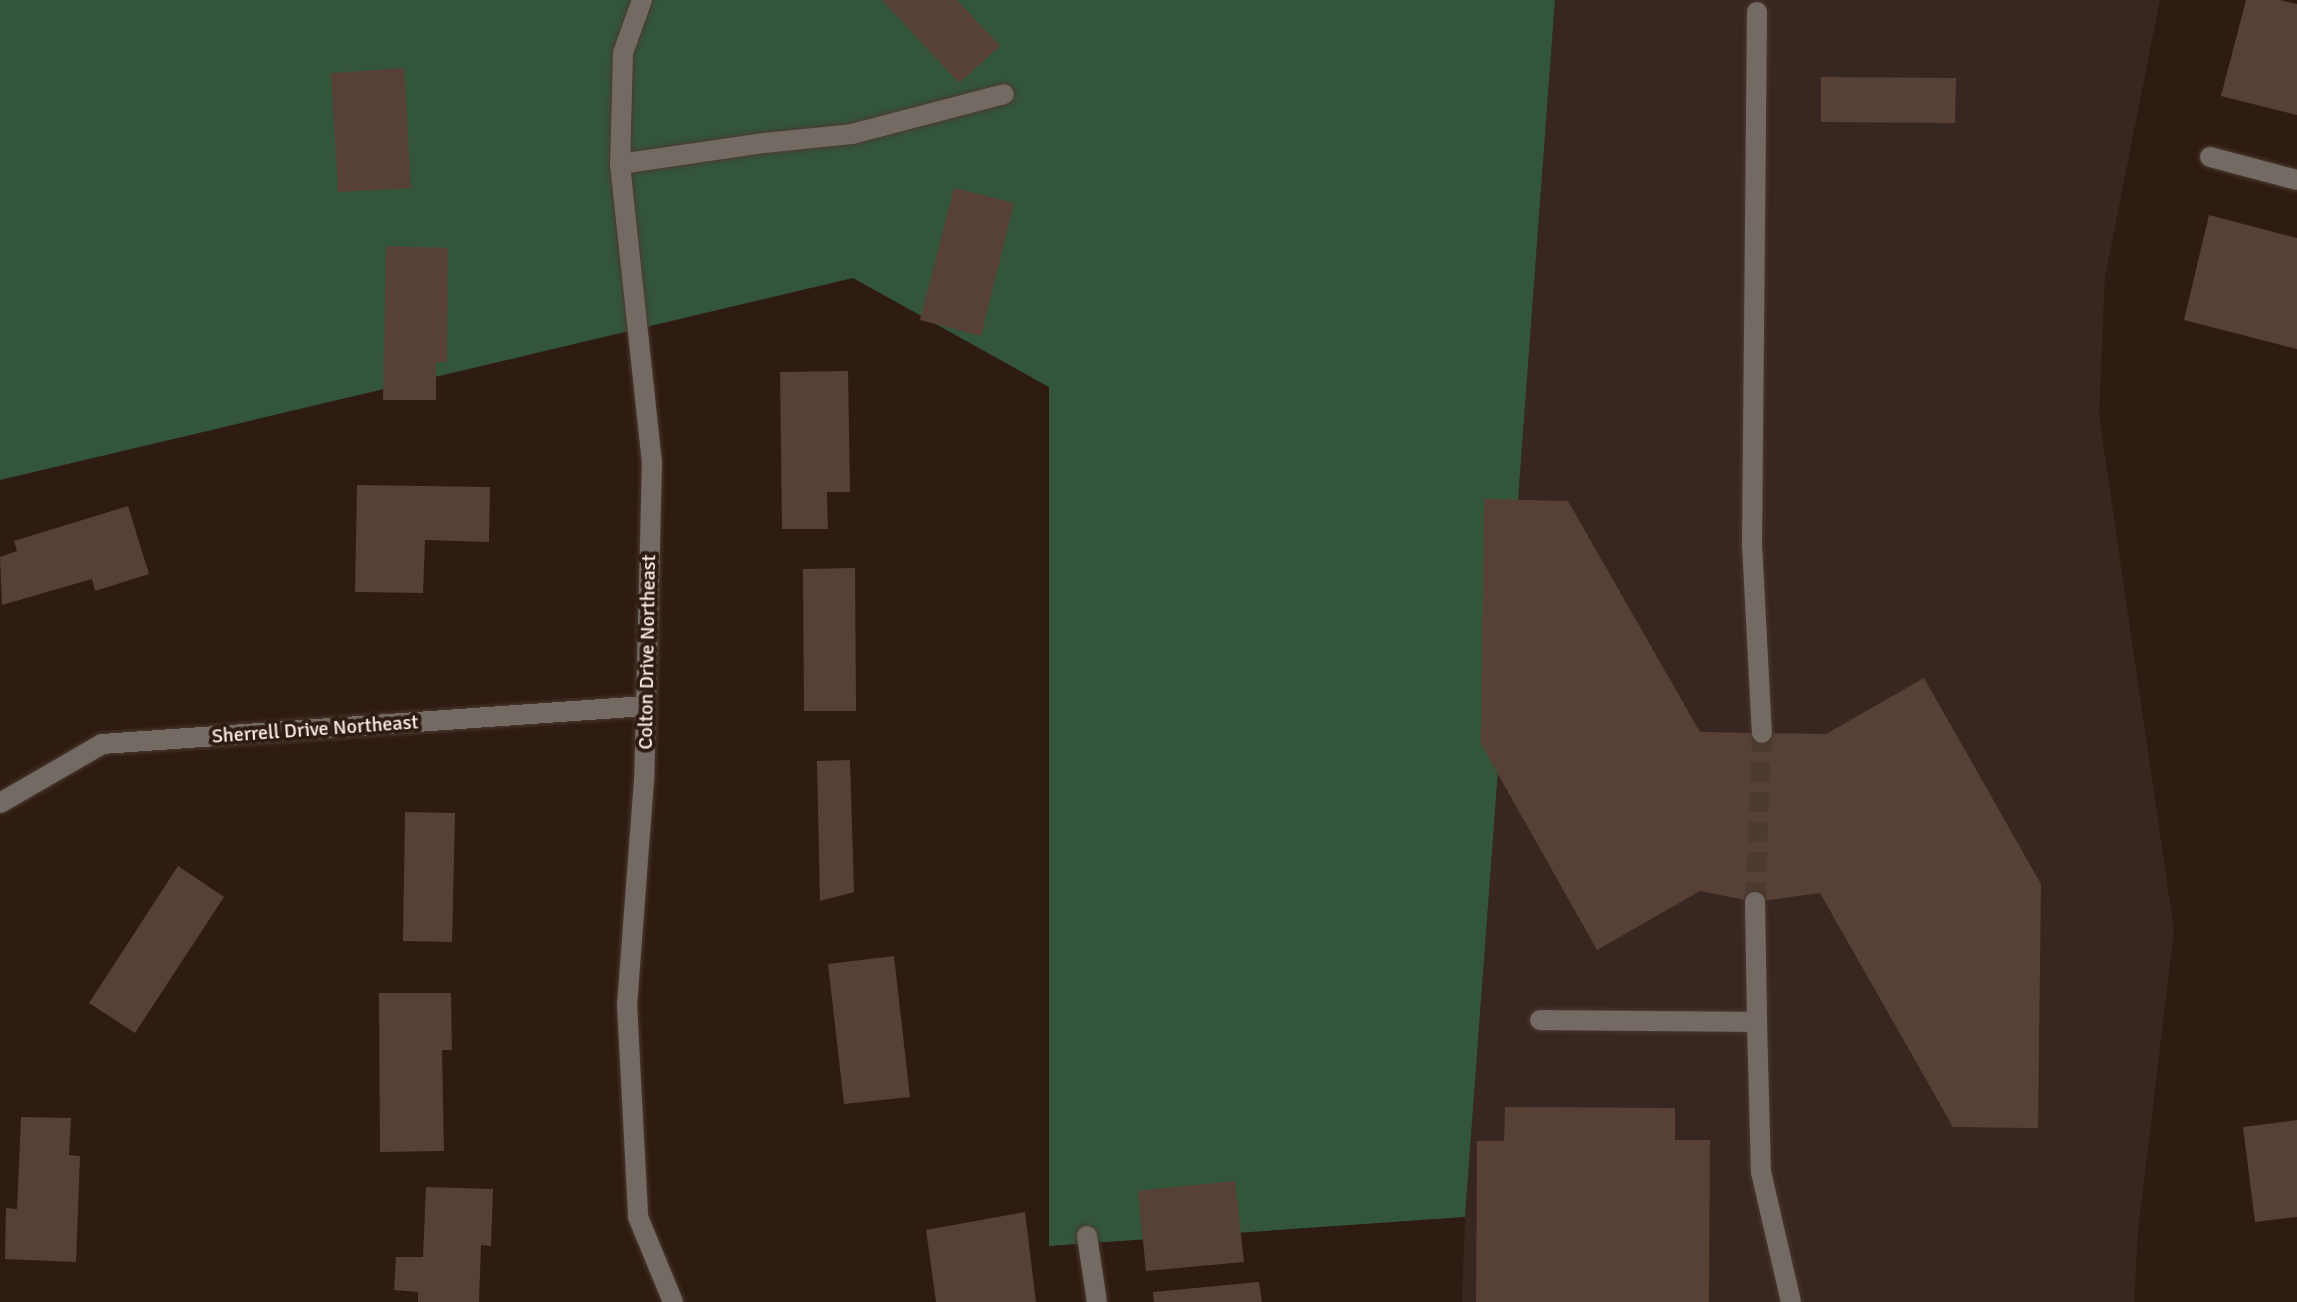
<!DOCTYPE html>
<html>
<head>
<meta charset="utf-8">
<style>
  body { margin:0 }
  #map { position:relative; width:2297px; height:1302px; overflow:hidden; background:#2e1b11; font-family:Signika,sans-serif }
  div>[style] { position:absolute }
  [style*='--x'] { left:calc(var(--x)*1px); top:calc(var(--y)*1px); width:calc(var(--w)*1px); rotate:calc(var(--a)*1deg) }
  .commercial>* { inset:0; background:#382621 }
  .forest>* { inset:0; background:#33553c }
  .building>* { inset:0; background:#574137 }
  .minor-tunnel>* { height:20px; margin-top:-10px; transform-origin:0; background:repeating-linear-gradient(90deg,#4d3b31 0 20px,transparent 0 30px) }
  .roads { filter:drop-shadow(0 0 2px #4b392f) drop-shadow(0 0 2px #4b392f) }
  .minor>* { height:20px; margin:-10px; padding:0 10px; transform-origin:10px; border-radius:10px; background:#736a63 }
  span { translate:-50% -50%; white-space:nowrap; text-align:center; line-height:1.15; -webkit-text-stroke:8px #2e1b11; paint-order:stroke }
  .street-label { font-size:20px; color:#fceee8 }
</style>
</head>
<body>
<div id="map">
  <div class="commercial">
    <div style="clip-path:polygon(1555px 0,2160px 0,2105px 277px,2099px 415px,2174px 930px,2138px 1232px,2134px 1302px,1462px 1302px,1465px 1217px)"></div>
  </div>
  <div class="forest">
    <div style="clip-path:polygon(0 0,1555px 0,1465px 1217px,1049px 1246px,1049px 387px,853px 278px,0 480px)"></div>
  </div>
  <div class="building">
    <div style="clip-path:polygon(882px 0,957px 0,1000px 46px,959px 83px)"></div>
    <div style="clip-path:polygon(2246px 0,2280px 0,2297px 4px,2297px 115px,2221px 96px)"></div>
    <div style="clip-path:polygon(404px 68px,411px 188px,338px 192px,331px 73px)"></div>
    <div style="clip-path:polygon(1821px 77px,1956px 78px,1955px 123px,1821px 122px)"></div>
    <div style="clip-path:polygon(954px 188px,1014px 203px,981px 336px,920px 320px)"></div>
    <div style="clip-path:polygon(2209px 215px,2297px 238px,2297px 349px,2184px 320px)"></div>
    <div style="clip-path:polygon(386px 246px,448px 248px,447px 362px,436px 362px,436px 400px,383px 400px)"></div>
    <div style="clip-path:polygon(848px 371px,850px 492px,827px 492px,828px 529px,782px 529px,780px 372px)"></div>
    <div style="clip-path:polygon(357px 485px,490px 487px,489px 542px,425px 540px,423px 593px,355px 592px)"></div>
    <div style="clip-path:polygon(1484px 499px,1568px 501px,1700px 732px,1826px 734px,1924px 678px,2041px 884px,2038px 1128px,1953px 1127px,1820px 893px,1755px 902px,1700px 891px,1597px 950px,1481px 744px)"></div>
    <div style="clip-path:polygon(128px 506px,149px 574px,95px 591px,92px 579px,2px 605px,0 557px,17px 551px,14px 541px)"></div>
    <div style="clip-path:polygon(855px 568px,856px 711px,804px 711px,803px 569px)"></div>
    <div style="clip-path:polygon(850px 760px,854px 892px,820px 901px,817px 761px)"></div>
    <div style="clip-path:polygon(405px 812px,455px 813px,452px 942px,403px 941px)"></div>
    <div style="clip-path:polygon(178px 866px,224px 897px,135px 1033px,89px 1003px)"></div>
    <div style="clip-path:polygon(894px 956px,910px 1097px,844px 1104px,828px 964px)"></div>
    <div style="clip-path:polygon(379px 993px,451px 993px,452px 1050px,442px 1050px,444px 1151px,380px 1152px)"></div>
    <div style="clip-path:polygon(1505px 1107px,1675px 1108px,1675px 1140px,1710px 1140px,1709px 1302px,1476px 1302px,1477px 1141px,1504px 1141px)"></div>
    <div style="clip-path:polygon(21px 1117px,71px 1118px,69px 1155px,80px 1156px,76px 1262px,5px 1259px,6px 1208px,17px 1209px)"></div>
    <div style="clip-path:polygon(2297px 1120px,2297px 1217px,2255px 1222px,2243px 1127px)"></div>
    <div style="clip-path:polygon(1235px 1181px,1244px 1262px,1146px 1271px,1138px 1191px)"></div>
    <div style="clip-path:polygon(426px 1187px,493px 1189px,491px 1246px,481px 1245px,479px 1302px,418px 1302px,418px 1292px,394px 1290px,396px 1257px,423px 1257px)"></div>
    <div style="clip-path:polygon(1025px 1212px,1036px 1302px,936px 1302px,926px 1230px)"></div>
    <div style="clip-path:polygon(1259px 1282px,1262px 1302px,1154px 1302px,1153px 1292px)"></div>
  </div>
  <div class="minor-tunnel">
    <div style="--x:1755;--y:902;--w:169;--a:-87.6"></div>
  </div>
  <div class="roads">
    <div class="minor">
      <div style="--x:642;--y:0;--w:56;--a:109.7"></div>
      <div style="--x:623;--y:53;--w:111;--a:91.5"></div>
      <div style="--x:620;--y:164;--w:299;--a:83.9"></div>
      <div style="--x:652;--y:461;--w:319;--a:91.4"></div>
      <div style="--x:644;--y:780;--w:225;--a:94.3"></div>
      <div style="--x:627;--y:1004;--w:213;--a:87"></div>
      <div style="--x:638;--y:1217;--w:92;--a:67.6"></div>
      <div style="--x:1757;--y:12;--w:532;--a:90.54"></div>
      <div style="--x:1752;--y:544;--w:189;--a:87"></div>
      <div style="--x:2210;--y:157;--w:90;--a:14.8"></div>
      <div style="--x:620;--y:164;--w:146;--a:-8.3"></div>
      <div style="--x:764;--y:143;--w:88;--a:-5.8"></div>
      <div style="--x:852;--y:134;--w:157;--a:-14.7"></div>
      <div style="--x:0;--y:803;--w:118;--a:-30"></div>
      <div style="--x:102;--y:744;--w:544;--a:-4"></div>
      <div style="--x:1755;--y:902;--w:120;--a:89"></div>
      <div style="--x:1540;--y:1020;--w:217;--a:0.5"></div>
      <div style="--x:1757;--y:1022;--w:150;--a:88.5"></div>
      <div style="--x:1761;--y:1172;--w:133;--a:77"></div>
      <div style="--x:1087;--y:1236;--w:67;--a:81.4"></div>
    </div>
  </div>
  <div class="street-label">
    <span style="left:647px;top:652px;rotate:-89deg">Colton Drive Northeast</span>
    <span style="left:315px;top:729px;rotate:-4deg">Sherrell Drive Northeast</span>
  </div>
</div>
</body>
</html>
